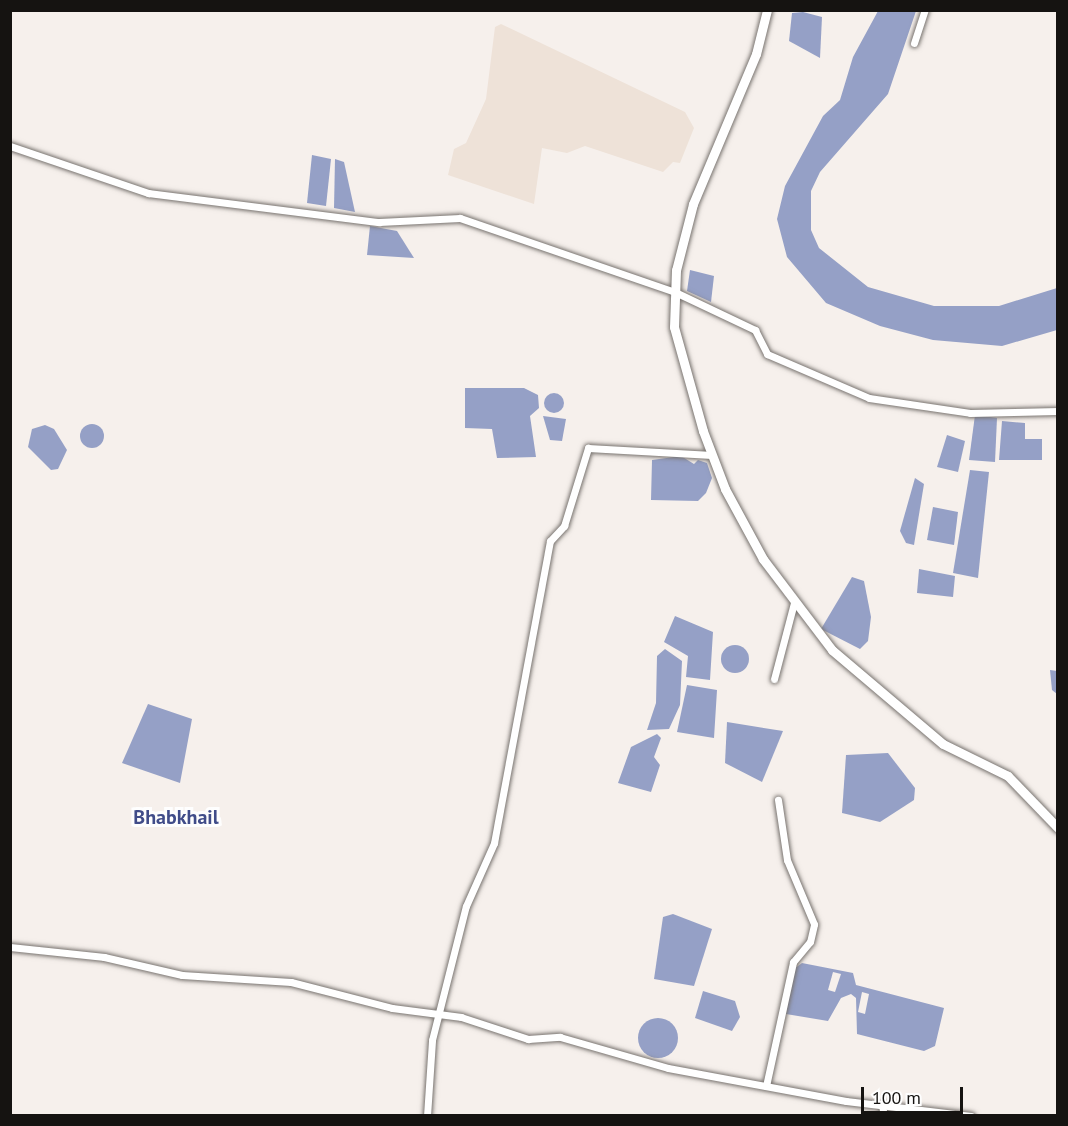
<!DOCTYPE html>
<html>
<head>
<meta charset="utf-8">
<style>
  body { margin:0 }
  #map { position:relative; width:1068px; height:1126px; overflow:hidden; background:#f6f0ec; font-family:"PT Sans",sans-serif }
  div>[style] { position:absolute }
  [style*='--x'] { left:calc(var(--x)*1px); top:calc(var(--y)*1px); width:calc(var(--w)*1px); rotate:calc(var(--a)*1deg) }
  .built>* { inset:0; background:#eee2d8 }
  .water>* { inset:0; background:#95a0c6 }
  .round { border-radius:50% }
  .roads { filter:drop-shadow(0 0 2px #78736f) drop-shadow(0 0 2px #78736f) }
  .street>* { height:7px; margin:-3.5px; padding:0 3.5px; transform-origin:3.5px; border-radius:3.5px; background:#fff }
  .secondary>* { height:9px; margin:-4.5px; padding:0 4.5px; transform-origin:4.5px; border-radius:4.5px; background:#fff }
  span { translate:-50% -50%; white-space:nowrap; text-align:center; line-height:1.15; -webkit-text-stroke:6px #fefefe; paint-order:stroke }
  .quarter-label { font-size:20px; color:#404c89; font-weight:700 }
  .frame { position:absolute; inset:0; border:12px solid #151311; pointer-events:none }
  .scale { position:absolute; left:861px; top:1087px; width:102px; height:27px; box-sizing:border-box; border:3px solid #151311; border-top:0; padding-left:8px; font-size:18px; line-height:21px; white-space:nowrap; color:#151311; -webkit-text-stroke:4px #fefefe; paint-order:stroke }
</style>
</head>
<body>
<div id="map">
  <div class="built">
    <div style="clip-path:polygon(501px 24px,685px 112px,694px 128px,680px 163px,673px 162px,663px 172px,585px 146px,567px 153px,542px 148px,534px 204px,448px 175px,454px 149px,466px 143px,486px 99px,495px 27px)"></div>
  </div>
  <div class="water">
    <div style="clip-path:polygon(878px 11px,916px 11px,888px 94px,820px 172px,811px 191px,811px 230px,819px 248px,868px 287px,934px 306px,999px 306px,1057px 288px,1057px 330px,1002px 346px,933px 340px,880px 326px,826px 303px,787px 257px,777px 219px,785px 186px,823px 116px,840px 100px,853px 57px)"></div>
    <div style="clip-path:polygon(803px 12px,822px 17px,820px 58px,789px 41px,792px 13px)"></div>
    <div style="clip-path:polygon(312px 155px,331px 159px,326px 206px,307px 203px)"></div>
    <div style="clip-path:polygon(335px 159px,344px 162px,355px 212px,334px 208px)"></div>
    <div style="clip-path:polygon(370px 226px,397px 231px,414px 258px,367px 255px)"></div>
    <div style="clip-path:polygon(690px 270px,714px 276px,711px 302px,687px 291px)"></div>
    <div style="clip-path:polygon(465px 388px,524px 388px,538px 395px,539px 408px,530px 416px,536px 457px,497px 458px,492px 429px,465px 428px)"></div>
    <div class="round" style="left:544px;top:393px;width:20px;height:20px"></div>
    <div style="clip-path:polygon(975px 415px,997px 418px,995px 462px,969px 460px)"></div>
    <div style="clip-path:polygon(543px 416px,566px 419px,562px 441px,550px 440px)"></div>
    <div style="clip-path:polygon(1002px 421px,1025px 423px,1025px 439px,1042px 439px,1042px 460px,999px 460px)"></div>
    <div class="round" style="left:80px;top:424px;width:24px;height:24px"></div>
    <div style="clip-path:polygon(45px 425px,54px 429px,67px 450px,58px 469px,51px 470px,28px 447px,32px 429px)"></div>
    <div style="clip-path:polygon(947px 435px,965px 441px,958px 472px,937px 467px)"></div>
    <div style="clip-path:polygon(681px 456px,694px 464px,698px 460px,707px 463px,712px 478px,706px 493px,698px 501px,651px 500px,652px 460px)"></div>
    <div style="clip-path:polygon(970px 470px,989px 472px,978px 578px,953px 573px)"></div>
    <div style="clip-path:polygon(915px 478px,924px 484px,914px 545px,906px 543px,900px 531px)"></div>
    <div style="clip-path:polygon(933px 507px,958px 512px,954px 545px,927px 540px)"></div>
    <div style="clip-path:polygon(919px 569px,955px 576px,953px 597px,917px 593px)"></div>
    <div style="clip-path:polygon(852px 577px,864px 581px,871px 617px,868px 641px,860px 649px,821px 629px)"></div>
    <div style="clip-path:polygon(675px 616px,713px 632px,710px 680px,686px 677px,688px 656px,664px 642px)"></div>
    <div class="round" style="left:721px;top:645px;width:28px;height:28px"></div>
    <div style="clip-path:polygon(665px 649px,682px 661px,680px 705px,669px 729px,647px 730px,656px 703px,657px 656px)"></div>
    <div style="clip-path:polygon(1050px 670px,1057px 671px,1057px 694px,1052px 690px)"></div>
    <div style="clip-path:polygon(687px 685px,717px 690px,714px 738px,677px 732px)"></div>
    <div style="clip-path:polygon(148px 704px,192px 719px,180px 783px,122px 763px)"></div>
    <div style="clip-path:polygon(727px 722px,783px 731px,762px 782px,725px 763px)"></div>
    <div style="clip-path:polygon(657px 734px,661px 738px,654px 757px,660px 765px,651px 792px,618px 783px,631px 747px)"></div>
    <div style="clip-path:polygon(888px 753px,915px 788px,914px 800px,880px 822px,842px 813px,846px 755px)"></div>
    <div style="clip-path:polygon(673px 914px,712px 929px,694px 986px,654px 979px,663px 917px)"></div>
    <div style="clip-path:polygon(evenodd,802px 963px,853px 973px,856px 985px,944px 1008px,935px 1046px,924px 1051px,857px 1034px,856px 998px,851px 994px,841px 998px,828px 1021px,786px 1014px,794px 969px,802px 963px,833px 972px,841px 974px,835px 992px,828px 990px,833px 972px,802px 963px,862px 992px,869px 994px,865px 1014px,858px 1012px,862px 992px)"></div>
    <div style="clip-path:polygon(703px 991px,735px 1001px,740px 1017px,732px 1031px,695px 1018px)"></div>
    <div class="round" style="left:638px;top:1018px;width:40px;height:40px"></div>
  </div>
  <div class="roads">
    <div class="street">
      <div style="--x:914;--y:43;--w:35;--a:-72"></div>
      <div style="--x:10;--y:146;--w:146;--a:18.8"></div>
      <div style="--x:148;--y:193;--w:233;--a:7.2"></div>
      <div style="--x:379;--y:222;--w:81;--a:-2.8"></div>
      <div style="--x:460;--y:218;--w:227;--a:19"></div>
      <div style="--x:675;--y:292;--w:89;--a:25.4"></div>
      <div style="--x:755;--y:330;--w:27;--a:63"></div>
      <div style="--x:767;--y:354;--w:111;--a:23.3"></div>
      <div style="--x:869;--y:398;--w:102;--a:8.4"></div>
      <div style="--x:970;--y:413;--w:88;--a:-1.3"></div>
      <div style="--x:774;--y:679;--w:79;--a:-75.3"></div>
      <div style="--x:10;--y:947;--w:95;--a:6.1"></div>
      <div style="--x:104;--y:957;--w:80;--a:13"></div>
      <div style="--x:182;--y:975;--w:109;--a:3.7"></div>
      <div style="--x:291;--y:982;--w:104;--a:14.4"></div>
      <div style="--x:392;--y:1008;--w:70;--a:7.4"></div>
      <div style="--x:461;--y:1017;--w:71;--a:18.2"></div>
      <div style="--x:528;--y:1039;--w:32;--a:-4"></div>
      <div style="--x:560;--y:1037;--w:112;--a:16"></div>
      <div style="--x:668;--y:1068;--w:181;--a:10.5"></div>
      <div style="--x:846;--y:1101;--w:126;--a:6.8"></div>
      <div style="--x:766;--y:1086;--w:127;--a:-77.7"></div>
      <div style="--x:793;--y:962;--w:26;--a:-50"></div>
      <div style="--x:810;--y:942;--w:18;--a:-77"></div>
      <div style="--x:814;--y:924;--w:69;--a:-112.9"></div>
      <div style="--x:787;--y:860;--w:61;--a:-98.5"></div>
      <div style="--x:882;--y:1105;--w:11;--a:80"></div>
      <div style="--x:427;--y:1116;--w:76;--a:-86.2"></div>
      <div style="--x:432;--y:1040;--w:138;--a:-75.8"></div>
      <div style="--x:466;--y:906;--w:69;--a:-66"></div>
      <div style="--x:494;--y:843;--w:307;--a:-79.5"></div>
      <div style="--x:550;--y:541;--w:21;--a:-47"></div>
      <div style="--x:564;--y:526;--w:82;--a:-72.9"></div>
      <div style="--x:588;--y:448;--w:124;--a:3.2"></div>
    </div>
    <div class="secondary">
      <div style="--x:767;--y:10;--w:45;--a:104"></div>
      <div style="--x:756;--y:54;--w:163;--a:112.8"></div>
      <div style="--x:693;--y:204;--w:68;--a:104.4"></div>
      <div style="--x:676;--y:270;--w:57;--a:92"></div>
      <div style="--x:674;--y:327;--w:108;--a:74.4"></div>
      <div style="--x:703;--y:431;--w:62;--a:69.2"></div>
      <div style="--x:725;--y:489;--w:80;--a:61.5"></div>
      <div style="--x:763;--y:559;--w:114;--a:52.8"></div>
      <div style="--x:832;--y:650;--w:145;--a:40.3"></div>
      <div style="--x:943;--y:744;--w:72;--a:26.2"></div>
      <div style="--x:1008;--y:776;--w:72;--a:46.1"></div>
    </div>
  </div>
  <div class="quarter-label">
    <span style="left:176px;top:817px">Bhabkhail</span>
  </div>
  <div class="frame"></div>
  <div class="scale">100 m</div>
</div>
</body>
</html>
